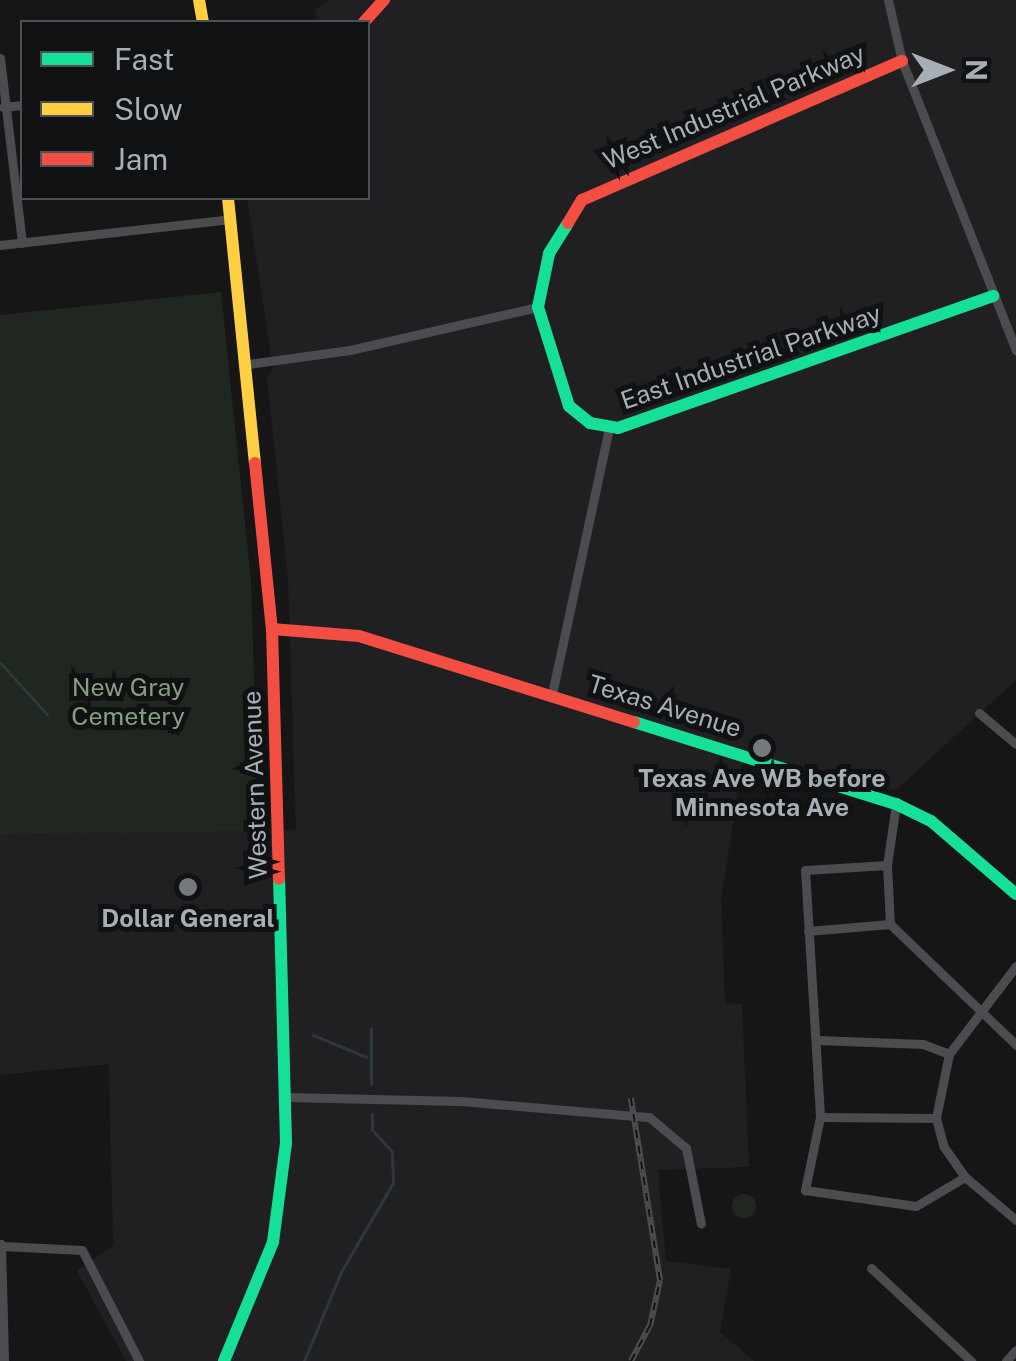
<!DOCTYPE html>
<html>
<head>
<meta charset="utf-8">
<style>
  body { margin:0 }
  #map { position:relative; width:1016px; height:1361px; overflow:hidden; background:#161616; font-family:"Public Sans",sans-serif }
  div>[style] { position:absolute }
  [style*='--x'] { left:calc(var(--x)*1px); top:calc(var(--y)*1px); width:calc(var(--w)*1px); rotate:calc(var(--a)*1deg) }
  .built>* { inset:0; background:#202022 }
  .green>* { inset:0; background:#202620 }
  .round { border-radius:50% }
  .stream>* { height:2.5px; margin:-1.25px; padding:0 1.25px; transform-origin:1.25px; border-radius:1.25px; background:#2e373b }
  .street>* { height:9px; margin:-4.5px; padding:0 4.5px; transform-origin:4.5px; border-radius:4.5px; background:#4b4c4f }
  .fast>* { height:12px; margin:-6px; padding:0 6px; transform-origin:6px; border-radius:6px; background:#16e098 }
  .slow>* { height:12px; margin:-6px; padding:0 6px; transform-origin:6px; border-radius:6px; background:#ffcf43 }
  .jam>* { height:12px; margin:-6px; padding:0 6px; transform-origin:6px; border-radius:6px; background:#f24e42 }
  .rail>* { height:6px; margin-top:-3px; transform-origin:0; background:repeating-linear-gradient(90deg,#101112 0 8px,#4c4d4f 0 16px); box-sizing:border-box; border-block:2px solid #4c4d4f }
  .dots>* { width:28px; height:28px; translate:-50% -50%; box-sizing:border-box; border:5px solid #101112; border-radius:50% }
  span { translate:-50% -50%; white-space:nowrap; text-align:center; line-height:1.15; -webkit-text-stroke:10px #101112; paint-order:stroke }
  .street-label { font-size:25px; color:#a8aeb6 }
  .park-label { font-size:25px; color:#849f81 }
  .poi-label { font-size:25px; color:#a8aeb6; font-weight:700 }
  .legend { position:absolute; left:20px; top:20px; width:350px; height:180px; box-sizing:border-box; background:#101112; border:2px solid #4d5054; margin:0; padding:12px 18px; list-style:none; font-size:30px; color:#a8aeb6 }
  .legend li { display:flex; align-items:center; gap:20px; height:50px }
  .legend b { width:50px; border:2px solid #4d5054 }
  .north { position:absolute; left:896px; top:20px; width:100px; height:100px; -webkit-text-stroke:8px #101112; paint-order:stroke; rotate:90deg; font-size:28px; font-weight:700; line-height:40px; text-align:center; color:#a8aeb6 }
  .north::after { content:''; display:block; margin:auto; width:35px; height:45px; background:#a8aeb6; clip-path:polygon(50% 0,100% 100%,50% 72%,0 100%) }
</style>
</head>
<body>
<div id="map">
  <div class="built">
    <div style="clip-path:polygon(329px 0,1016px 0,1016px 680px,896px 790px,743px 760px,721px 899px,725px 1003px,742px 1004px,749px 1167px,658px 1170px,666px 1261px,731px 1269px,720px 1332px,754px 1361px,126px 1361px,77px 1271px,113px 1245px,109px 1064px,0 1075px,0 835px,296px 830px,288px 580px,267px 377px,273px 368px,247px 198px,368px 198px,368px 22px,317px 22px,315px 9px)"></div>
  </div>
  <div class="green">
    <div style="clip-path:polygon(221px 292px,251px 581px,259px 831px,0 835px,0 315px)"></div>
    <div class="round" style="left:732px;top:1194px;width:24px;height:24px"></div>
  </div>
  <div class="stream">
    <div style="--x:1;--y:663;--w:69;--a:48"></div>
    <div style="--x:313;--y:1035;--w:58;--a:22.2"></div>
    <div style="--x:371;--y:1084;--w:55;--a:-90"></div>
    <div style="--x:304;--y:1361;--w:96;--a:-67.4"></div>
    <div style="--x:341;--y:1272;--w:103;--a:-59.7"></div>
    <div style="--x:393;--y:1183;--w:31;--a:-92"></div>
    <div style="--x:392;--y:1152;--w:30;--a:-132"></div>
    <div style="--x:372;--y:1130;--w:15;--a:-90"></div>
  </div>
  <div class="street">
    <div style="--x:888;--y:0;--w:63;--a:77.1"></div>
    <div style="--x:902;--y:61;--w:311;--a:68.5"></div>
    <div style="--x:0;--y:58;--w:186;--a:83.2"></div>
    <div style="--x:3;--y:107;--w:19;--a:-6"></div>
    <div style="--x:0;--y:245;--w:232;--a:-6.4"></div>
    <div style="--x:248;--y:364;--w:103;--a:-7.8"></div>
    <div style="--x:350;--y:350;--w:193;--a:-12.9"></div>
    <div style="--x:552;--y:694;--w:273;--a:-77.9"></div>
    <div style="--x:979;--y:713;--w:48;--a:40"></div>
    <div style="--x:896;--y:804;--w:62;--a:98.4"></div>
    <div style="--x:887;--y:865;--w:59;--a:87.1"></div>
    <div style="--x:890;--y:924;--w:175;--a:43.8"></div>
    <div style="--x:887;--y:865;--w:82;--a:176.5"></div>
    <div style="--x:805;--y:870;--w:247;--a:86.5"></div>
    <div style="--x:820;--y:1117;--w:75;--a:101.6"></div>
    <div style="--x:805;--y:1190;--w:112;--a:8.2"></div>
    <div style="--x:916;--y:1206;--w:57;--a:-30.6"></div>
    <div style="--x:808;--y:931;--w:82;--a:-4.9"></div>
    <div style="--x:1016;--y:966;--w:111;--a:127.3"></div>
    <div style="--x:949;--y:1054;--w:65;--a:101.5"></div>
    <div style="--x:936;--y:1118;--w:30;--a:75"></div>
    <div style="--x:944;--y:1147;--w:37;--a:55"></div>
    <div style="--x:965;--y:1177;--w:67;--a:40.1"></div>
    <div style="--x:817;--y:1040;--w:106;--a:2.2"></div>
    <div style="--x:923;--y:1044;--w:28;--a:21"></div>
    <div style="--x:286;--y:1097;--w:175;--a:1.3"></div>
    <div style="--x:461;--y:1101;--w:189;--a:4.9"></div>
    <div style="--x:649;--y:1117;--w:48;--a:40"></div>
    <div style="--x:686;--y:1148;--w:77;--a:78.8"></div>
    <div style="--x:820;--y:1117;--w:116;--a:0.5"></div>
    <div style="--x:1;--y:1244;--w:117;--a:88.5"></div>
    <div style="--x:2;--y:1246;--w:80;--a:2.9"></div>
    <div style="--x:82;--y:1250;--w:125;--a:62.8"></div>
    <div style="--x:871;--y:1268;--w:137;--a:42.9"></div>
    <div style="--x:1006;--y:1361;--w:15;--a:-48"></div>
  </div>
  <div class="fast">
    <div style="--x:568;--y:223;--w:36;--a:122"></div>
    <div style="--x:549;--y:254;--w:54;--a:101.7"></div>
    <div style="--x:538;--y:307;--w:104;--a:72.6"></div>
    <div style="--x:569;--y:406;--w:27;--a:39"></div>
    <div style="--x:590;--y:423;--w:28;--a:10"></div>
    <div style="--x:618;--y:428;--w:398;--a:-19.4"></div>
    <div style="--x:634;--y:722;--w:275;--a:17.4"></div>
    <div style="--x:896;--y:804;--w:39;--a:26"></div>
    <div style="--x:931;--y:821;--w:112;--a:40.7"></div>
    <div style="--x:224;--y:1361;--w:129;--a:-67.6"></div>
    <div style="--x:273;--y:1242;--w:100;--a:-82.5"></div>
    <div style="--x:286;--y:1143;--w:264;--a:-91.5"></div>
  </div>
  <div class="slow">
    <div style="--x:199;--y:0;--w:22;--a:80"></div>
    <div style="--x:228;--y:198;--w:266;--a:84.2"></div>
  </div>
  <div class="jam">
    <div style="--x:364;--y:22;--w:30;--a:-48"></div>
    <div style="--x:568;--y:223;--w:27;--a:-59"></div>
    <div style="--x:582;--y:200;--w:349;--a:-23.5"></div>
    <div style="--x:255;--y:463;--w:167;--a:84.2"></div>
    <div style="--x:272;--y:629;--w:250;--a:88.4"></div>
    <div style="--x:272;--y:629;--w:87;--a:4.6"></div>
    <div style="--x:359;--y:636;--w:288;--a:17.4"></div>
  </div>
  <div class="rail">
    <div style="--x:631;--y:1361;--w:40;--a:-62"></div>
    <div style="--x:650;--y:1326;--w:47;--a:-77.7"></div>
    <div style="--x:660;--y:1280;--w:184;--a:-99.1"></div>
  </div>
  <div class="dots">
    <div style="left:762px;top:748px;background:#75797e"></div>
    <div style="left:188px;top:887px;background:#75797e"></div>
  </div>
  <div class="street-label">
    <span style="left:734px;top:107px;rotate:-23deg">West Industrial Parkway</span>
    <span style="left:751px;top:357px;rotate:-19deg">East Industrial Parkway</span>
    <span style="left:665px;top:706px;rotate:17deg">Texas Avenue</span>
    <span style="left:255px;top:785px;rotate:-92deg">Western Avenue</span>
  </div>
  <div class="park-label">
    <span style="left:128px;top:702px">New Gray<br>Cemetery</span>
  </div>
  <div class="poi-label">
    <span style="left:762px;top:793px">Texas Ave WB before<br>Minnesota Ave</span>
    <span style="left:188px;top:918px">Dollar General</span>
  </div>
  <ul class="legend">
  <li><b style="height:12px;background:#16e098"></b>Fast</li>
  <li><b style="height:12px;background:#ffcf43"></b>Slow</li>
  <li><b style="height:12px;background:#f24e42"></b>Jam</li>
  </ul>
  <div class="north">N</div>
</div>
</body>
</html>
